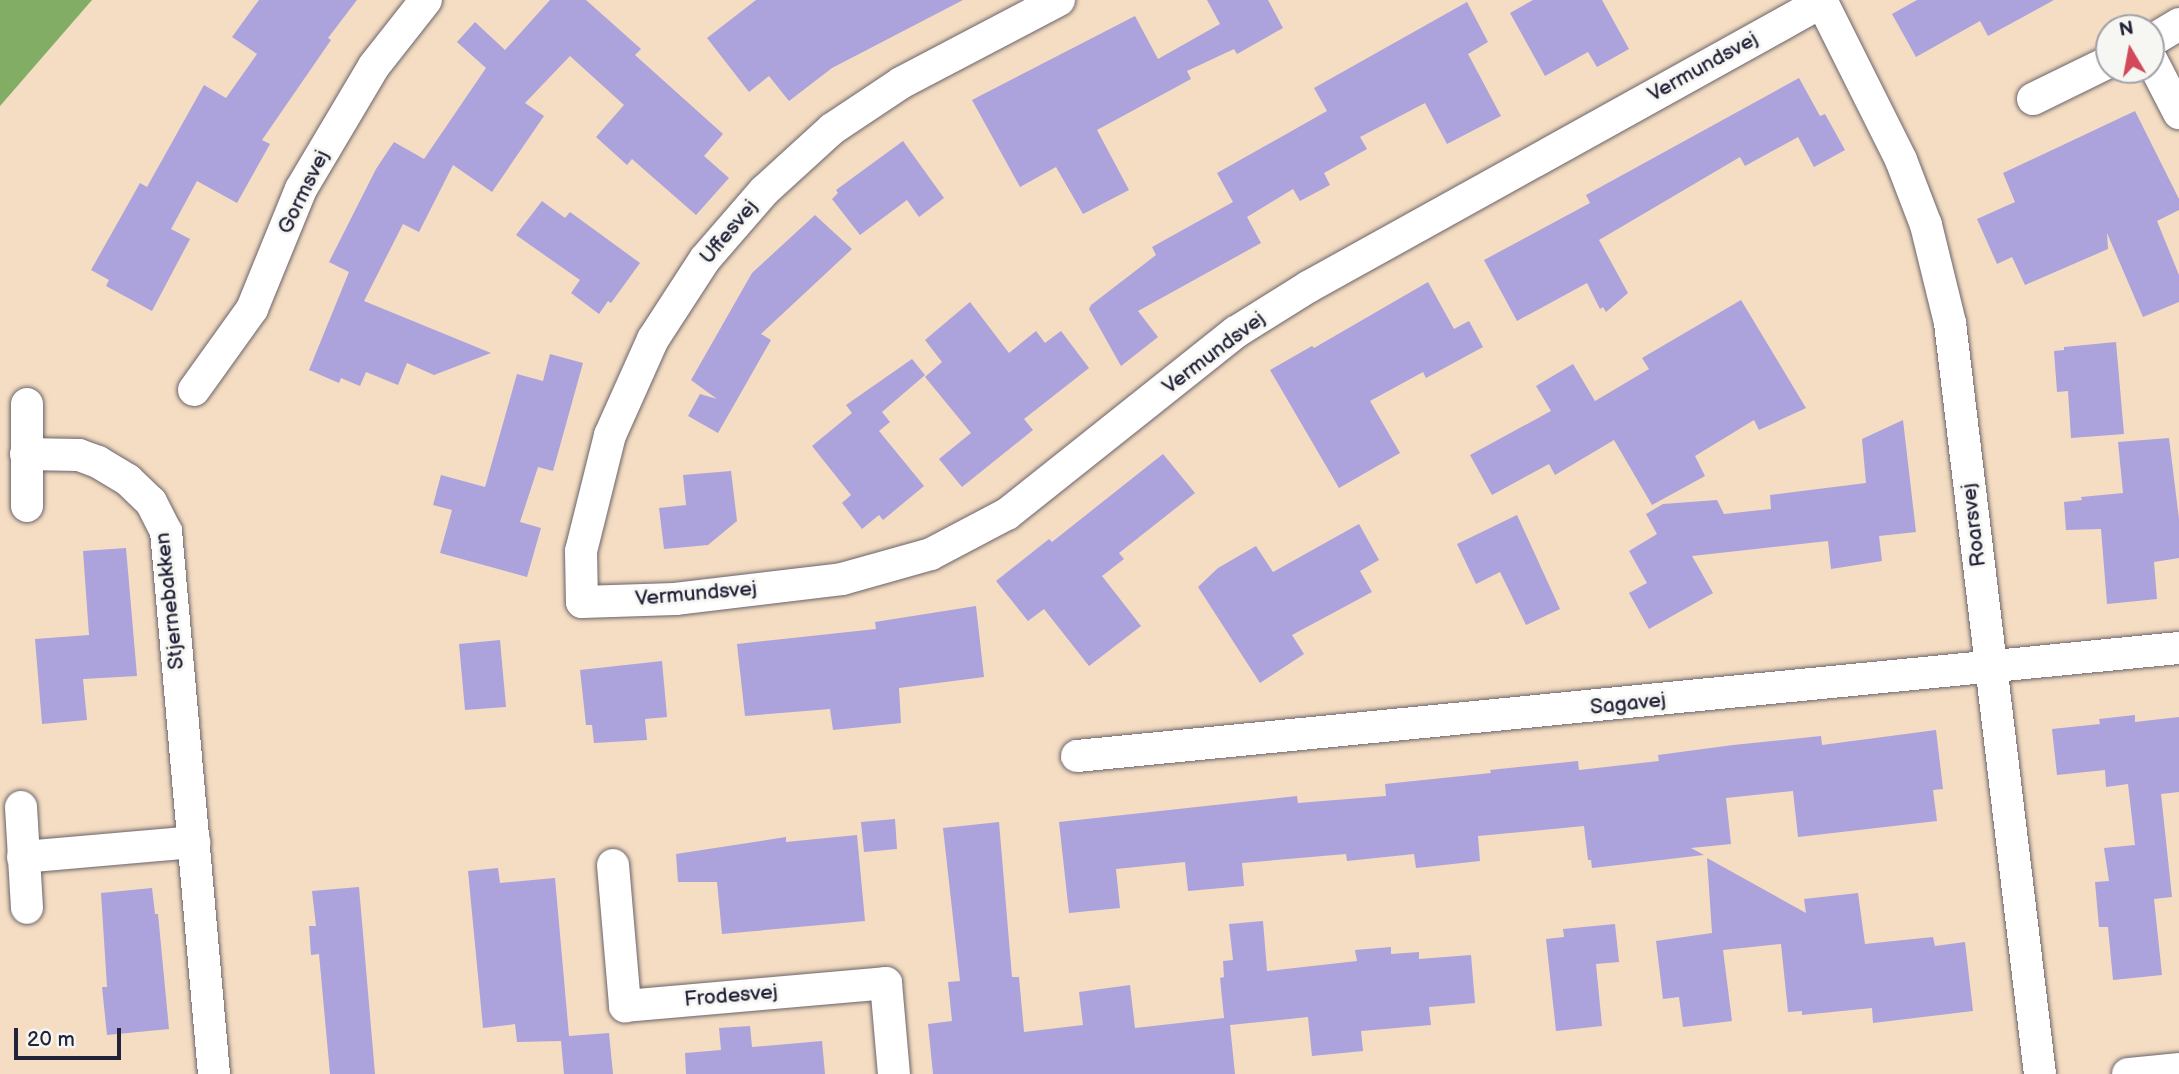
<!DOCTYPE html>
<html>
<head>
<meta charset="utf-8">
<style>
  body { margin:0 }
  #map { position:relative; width:2179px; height:1074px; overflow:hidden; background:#f4ddc2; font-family:"Balsamiq Sans",sans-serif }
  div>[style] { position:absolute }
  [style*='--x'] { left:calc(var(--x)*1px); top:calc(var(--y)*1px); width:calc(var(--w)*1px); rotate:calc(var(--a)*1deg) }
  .forest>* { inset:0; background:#82ad65 }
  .building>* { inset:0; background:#aca2dc }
  .roads { filter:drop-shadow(0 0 2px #6c636a) drop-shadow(0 0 2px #6c636a) }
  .street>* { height:32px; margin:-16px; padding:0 16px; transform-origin:16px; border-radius:16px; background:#fff }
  span { translate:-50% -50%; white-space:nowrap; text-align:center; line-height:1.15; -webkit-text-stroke:6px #f6f6f2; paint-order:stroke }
  .street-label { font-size:21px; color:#22223b }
  .north { position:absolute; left:2095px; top:14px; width:70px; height:70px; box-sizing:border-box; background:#f6f6f2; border:2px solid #a1a1a9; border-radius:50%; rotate:350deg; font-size:19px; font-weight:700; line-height:28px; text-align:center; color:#22223b }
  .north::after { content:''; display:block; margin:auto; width:24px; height:32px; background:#d1495b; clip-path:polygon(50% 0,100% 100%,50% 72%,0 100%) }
  .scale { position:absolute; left:14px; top:1028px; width:107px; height:32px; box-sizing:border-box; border:4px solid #22223b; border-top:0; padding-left:9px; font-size:21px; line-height:24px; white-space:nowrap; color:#22223b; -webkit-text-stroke:5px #f6f6f2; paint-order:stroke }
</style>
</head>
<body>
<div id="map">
  <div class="forest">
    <div style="clip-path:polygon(0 0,92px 0,0 106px)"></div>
  </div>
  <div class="building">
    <div style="clip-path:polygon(259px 0,357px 0,328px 38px,331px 40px,262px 140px,270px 144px,237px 203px,197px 181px,171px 229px,190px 239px,152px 311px,106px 286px,109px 280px,91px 270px,140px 183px,147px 187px,204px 85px,226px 98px,257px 54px,232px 37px)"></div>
    <div style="clip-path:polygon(550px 0,586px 0,641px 49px,635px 55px,723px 134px,704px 156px,729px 178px,696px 215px,632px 159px,627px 165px,596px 137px,624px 105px,570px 56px,525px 103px,544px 116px,492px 192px,453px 165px,419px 232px,403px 224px,364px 301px,491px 353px,434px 375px,407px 363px,398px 385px,366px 372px,360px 386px,341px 378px,339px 383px,309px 370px,349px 272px,329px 262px,376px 169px,394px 142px,424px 159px,486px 68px,457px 42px,475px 22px,505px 50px)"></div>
    <div style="clip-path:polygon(756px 0,963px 0,832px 68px,789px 101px,769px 76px,749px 92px,707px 38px)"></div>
    <div style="clip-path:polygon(1207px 0,1268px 0,1283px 28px,1237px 54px,1234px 49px,1187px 71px,1191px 79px,1097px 130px,1129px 190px,1083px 214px,1056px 167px,1020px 187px,972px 100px,1135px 16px,1158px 59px,1220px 24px)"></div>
    <div style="clip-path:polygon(1533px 0,1602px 0,1629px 49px,1597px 67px,1588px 52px,1545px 76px,1510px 13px)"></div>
    <div style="clip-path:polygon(1917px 0,2054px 0,1988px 36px,1980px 21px,1916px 57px,1892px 14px)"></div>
    <div style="clip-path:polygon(1467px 2px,1488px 42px,1468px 54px,1501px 116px,1447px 144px,1425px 103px,1360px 137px,1367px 149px,1324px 173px,1330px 185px,1300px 201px,1293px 189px,1247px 217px,1261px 243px,1138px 311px,1158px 337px,1121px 366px,1089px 309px,1091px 305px,1156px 255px,1152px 247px,1233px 202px,1217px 173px,1327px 111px,1314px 88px)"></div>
    <div style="clip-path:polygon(1799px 78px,1820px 116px,1825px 114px,1845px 150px,1814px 167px,1798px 137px,1745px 166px,1740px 157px,1599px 240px,1628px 293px,1606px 312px,1603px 307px,1600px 309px,1587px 283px,1517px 321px,1484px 260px,1590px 203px,1586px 195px)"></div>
    <div style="clip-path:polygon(2135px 111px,2179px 199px,2179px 210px,2157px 221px,2179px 275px,2179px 302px,2143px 317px,2107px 233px,2108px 249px,2025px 285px,2012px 257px,1997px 264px,1977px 219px,2015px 202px,2003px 173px)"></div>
    <div style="clip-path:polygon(903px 141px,944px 198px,919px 217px,907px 200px,860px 235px,832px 199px,838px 193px,836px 190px)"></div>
    <div style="clip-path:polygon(542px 201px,565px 218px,570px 212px,640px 263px,611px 303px,608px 301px,599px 314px,571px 293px,580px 280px,516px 235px)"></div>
    <div style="clip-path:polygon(815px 215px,852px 249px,761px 334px,771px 340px,718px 433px,688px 416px,700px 394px,717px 399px,691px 380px,752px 273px)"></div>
    <div style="clip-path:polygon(1428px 282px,1454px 329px,1469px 321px,1483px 347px,1426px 378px,1423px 372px,1370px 401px,1400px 453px,1339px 488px,1270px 370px,1312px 346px,1314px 348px)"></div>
    <div style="clip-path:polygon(1741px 300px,1806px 408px,1759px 430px,1754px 420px,1695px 456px,1705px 476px,1652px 505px,1614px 440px,1555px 475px,1549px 464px,1492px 495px,1470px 455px,1551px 411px,1536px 386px,1573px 364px,1595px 401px,1649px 369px,1642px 358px)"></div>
    <div style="clip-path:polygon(970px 302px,1009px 353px,1036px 331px,1045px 343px,1061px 331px,1089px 368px,1024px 419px,1033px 430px,962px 487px,939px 459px,971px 433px,925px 377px,942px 362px,925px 340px)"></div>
    <div style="clip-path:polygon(2116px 342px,2124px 434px,2071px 438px,2068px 391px,2057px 392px,2054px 351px,2064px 350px,2064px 347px)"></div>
    <div style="clip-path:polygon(550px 354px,583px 363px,553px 471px,538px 467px,520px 522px,541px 528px,527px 577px,440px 553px,452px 510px,433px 505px,441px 475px,485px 487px,517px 374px,543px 381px)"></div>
    <div style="clip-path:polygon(912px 359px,925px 375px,882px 412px,890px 422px,879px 431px,924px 486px,883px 520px,879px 515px,862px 529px,842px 503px,851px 495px,812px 446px,852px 413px,846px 405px)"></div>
    <div style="clip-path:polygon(1903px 420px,1916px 532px,1879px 536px,1882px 561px,1831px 569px,1828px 541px,1692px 556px,1713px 593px,1649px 629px,1629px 593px,1647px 583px,1629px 551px,1657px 534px,1646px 514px,1663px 504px,1717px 500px,1724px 514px,1771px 509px,1770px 495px,1866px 483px,1862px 439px)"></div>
    <div style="clip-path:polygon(2169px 438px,2179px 519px,2179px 558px,2154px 562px,2157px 599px,2107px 604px,2101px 529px,2066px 530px,2064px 502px,2082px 500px,2081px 497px,2123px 493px,2118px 442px)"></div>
    <div style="clip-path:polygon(1163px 454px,1195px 493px,1119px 553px,1124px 559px,1102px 576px,1141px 626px,1089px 666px,1044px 609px,1028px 621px,996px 581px,1049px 539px,1052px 542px)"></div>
    <div style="clip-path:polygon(731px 471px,737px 521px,708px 545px,664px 549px,659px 508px,686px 505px,683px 475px)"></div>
    <div style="clip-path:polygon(1517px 515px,1560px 609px,1526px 625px,1500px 572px,1476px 584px,1457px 544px)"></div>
    <div style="clip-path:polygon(1359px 524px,1379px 560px,1360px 571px,1372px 592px,1292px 635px,1304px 654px,1260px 683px,1198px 587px,1218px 568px,1256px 546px,1273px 572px)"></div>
    <div style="clip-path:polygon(126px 548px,137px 676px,83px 679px,87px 720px,42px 724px,35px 639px,89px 635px,83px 551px)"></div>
    <div style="clip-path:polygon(976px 606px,984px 677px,899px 688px,901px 723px,833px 730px,830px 709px,745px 716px,737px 644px,876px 629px,875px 622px)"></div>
    <div style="clip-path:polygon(500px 640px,506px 707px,465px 710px,459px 644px)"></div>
    <div style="clip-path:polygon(662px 661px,667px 717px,645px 719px,647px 740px,594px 743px,592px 725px,586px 725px,580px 670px)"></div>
    <div style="clip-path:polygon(2135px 715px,2135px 722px,2179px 717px,2179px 792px,2161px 794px,2172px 897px,2154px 899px,2162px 975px,2113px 980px,2108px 927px,2099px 927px,2095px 882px,2109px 881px,2104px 848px,2135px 845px,2128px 784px,2106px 787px,2105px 770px,2057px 775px,2052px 729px,2100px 724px,2099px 719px)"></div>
    <div style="clip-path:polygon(1936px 730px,1943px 789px,1933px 790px,1937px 821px,1798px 837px,1793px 791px,1726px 798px,1731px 844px,1691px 848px,1704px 855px,1592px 868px,1591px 860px,1588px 860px,1584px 826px,1478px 836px,1480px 861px,1416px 868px,1414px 854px,1347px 861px,1346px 854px,1242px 863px,1244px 886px,1188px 891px,1185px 862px,1116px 869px,1120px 908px,1069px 913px,1059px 822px,1297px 796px,1298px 803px,1386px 796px,1385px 784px,1491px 773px,1490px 770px,1578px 761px,1579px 770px,1659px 761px,1658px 755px,1733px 745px,1821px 736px,1822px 745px)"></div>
    <div style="clip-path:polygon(895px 819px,897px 849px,864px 852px,861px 822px)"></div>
    <div style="clip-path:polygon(999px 822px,1012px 977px,1019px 977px,1024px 1032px,1083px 1025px,1079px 992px,1130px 985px,1135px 1028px,1224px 1018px,1220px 978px,1224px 977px,1223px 961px,1233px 960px,1229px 924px,1263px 921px,1267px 971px,1357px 961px,1355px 950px,1391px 947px,1391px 954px,1419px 952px,1419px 959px,1471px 955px,1475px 1003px,1429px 1007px,1431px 1025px,1361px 1031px,1363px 1051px,1312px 1056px,1308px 1017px,1230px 1025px,1235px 1074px,933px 1074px,928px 1024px,952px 1021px,948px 982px,960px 981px,943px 828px)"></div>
    <div style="clip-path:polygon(857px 835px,865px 921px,722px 934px,717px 882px,678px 882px,676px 854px,786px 837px,786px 842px)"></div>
    <div style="clip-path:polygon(1707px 858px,1806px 913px,1804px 899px,1858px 893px,1865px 944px,1933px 937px,1935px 946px,1965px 942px,1973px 1011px,1873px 1023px,1872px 1008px,1802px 1015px,1802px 1011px,1788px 1012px,1781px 944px,1723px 950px,1732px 1021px,1683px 1027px,1679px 997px,1663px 999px,1656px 941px,1712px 933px)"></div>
    <div style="clip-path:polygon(498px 868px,500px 883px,555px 878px,569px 1036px,609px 1033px,613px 1074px,564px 1074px,561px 1041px,517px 1042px,515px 1024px,483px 1028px,468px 871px)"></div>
    <div style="clip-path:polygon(359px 887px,375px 1074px,330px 1074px,319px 954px,311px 955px,309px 926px,316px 926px,312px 891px)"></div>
    <div style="clip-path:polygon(152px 888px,155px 914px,158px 914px,169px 1029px,107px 1035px,102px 987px,107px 987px,101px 893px)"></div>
    <div style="clip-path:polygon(1615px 924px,1619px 962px,1596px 964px,1602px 1026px,1556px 1031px,1546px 939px,1564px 937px,1563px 929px)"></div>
    <div style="clip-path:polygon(750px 1026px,752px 1047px,822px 1041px,825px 1074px,686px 1074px,685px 1053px,721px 1050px,719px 1028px)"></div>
  </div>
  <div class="roads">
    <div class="street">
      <div style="--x:1059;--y:0;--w:178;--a:152.3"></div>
      <div style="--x:901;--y:83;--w:83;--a:146.3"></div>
      <div style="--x:832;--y:129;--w:92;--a:137.6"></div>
      <div style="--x:764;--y:191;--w:90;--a:130.9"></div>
      <div style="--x:705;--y:259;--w:95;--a:123"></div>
      <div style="--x:653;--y:339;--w:105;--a:114.1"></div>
      <div style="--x:610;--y:435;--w:120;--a:104"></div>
      <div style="--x:581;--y:551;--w:51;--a:88.9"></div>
      <div style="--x:582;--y:602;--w:93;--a:-1.8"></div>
      <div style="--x:675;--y:599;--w:168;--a:-6.8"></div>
      <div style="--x:842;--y:579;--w:92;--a:-15.7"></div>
      <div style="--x:931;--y:554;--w:86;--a:-27.8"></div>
      <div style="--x:1007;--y:514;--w:293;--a:-38.5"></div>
      <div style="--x:1236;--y:332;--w:85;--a:-32"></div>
      <div style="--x:1308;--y:287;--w:588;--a:-29.01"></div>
      <div style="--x:1821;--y:0;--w:179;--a:63.4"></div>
      <div style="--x:1901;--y:160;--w:70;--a:69"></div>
      <div style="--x:1926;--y:225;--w:101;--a:76.2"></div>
      <div style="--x:1950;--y:323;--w:756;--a:83.17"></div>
      <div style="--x:2151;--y:41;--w:33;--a:-31"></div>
      <div style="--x:2151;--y:59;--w:61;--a:62.6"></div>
      <div style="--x:2033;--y:99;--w:85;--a:-26"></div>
      <div style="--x:194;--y:390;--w:100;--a:-54.4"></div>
      <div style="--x:252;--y:309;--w:130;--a:-67.8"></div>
      <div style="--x:301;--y:189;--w:143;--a:-59.3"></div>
      <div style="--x:374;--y:66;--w:84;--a:-51.8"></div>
      <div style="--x:27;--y:404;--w:102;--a:90"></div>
      <div style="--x:26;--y:454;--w:53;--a:1.1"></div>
      <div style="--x:79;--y:455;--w:20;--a:20"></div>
      <div style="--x:98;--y:462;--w:35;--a:31"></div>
      <div style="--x:128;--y:480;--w:32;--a:44"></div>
      <div style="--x:151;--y:502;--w:33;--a:63"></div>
      <div style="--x:166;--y:531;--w:545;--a:84.95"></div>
      <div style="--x:1077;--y:756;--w:1107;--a:-5.6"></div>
      <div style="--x:21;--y:807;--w:101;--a:86.6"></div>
      <div style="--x:23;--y:857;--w:172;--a:-5"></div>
      <div style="--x:613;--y:865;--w:142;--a:85.1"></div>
      <div style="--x:625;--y:1006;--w:262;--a:-5"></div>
      <div style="--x:886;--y:983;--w:91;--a:85"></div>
      <div style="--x:2128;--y:1074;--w:51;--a:-5.6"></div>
    </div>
  </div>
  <div class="street-label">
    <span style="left:1703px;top:67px;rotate:-29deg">Vermundsvej</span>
    <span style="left:304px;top:192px;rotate:-64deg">Gormsvej</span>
    <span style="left:729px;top:232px;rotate:-50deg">Uffesvej</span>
    <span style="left:1214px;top:353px;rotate:-37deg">Vermundsvej</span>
    <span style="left:1974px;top:525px;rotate:-97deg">Roarsvej</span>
    <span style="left:696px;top:594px;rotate:-5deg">Vermundsvej</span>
    <span style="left:170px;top:601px;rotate:-96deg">Stjernebakken</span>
    <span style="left:1628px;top:704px;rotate:-6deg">Sagavej</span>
    <span style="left:731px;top:996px;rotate:-5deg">Frodesvej</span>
  </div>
  <div class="north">N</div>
  <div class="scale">20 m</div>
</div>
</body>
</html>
